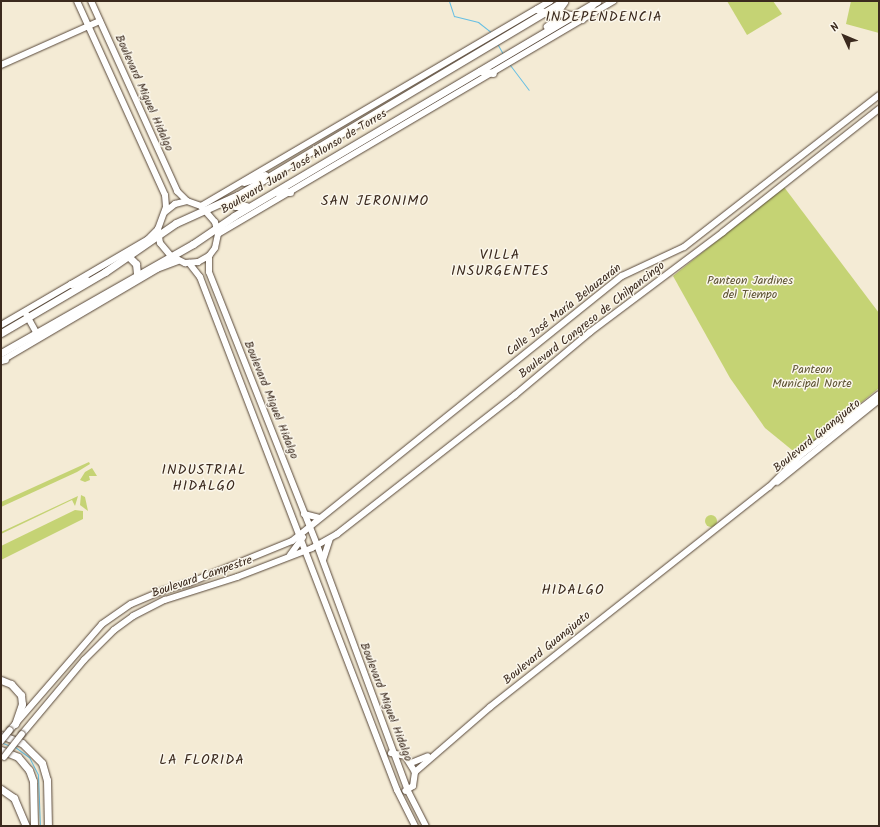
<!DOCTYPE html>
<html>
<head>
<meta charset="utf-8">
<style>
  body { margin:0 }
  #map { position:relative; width:880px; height:827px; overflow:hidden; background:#f4ebd5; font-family:Kalam,sans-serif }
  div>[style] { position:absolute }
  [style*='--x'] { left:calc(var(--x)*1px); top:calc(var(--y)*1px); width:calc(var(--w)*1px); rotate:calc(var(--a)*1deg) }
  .green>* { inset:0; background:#c5d374 }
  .round { border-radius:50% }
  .stream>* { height:1px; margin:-0.5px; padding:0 0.5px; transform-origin:0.5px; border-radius:0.5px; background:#66bfe3 }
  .roads { filter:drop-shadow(0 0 1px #574739) drop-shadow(0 0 1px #574739) }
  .secondary>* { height:6px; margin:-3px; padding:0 3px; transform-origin:3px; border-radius:3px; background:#fff }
  .primary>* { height:7px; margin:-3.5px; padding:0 3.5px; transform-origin:3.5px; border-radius:3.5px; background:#fff }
  .bridges { filter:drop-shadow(0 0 1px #574739) drop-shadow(0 0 1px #574739) }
  .secondary-bridge>* { height:6px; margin:-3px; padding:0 3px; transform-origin:3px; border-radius:3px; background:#fff }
  span { translate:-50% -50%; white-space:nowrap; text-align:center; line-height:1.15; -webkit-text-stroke:3px #fbf7ec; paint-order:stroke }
  .street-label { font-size:12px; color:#3b2a1e }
  .park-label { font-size:12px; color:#5e5434 }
  .quarter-label { font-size:14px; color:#3b2a1e; letter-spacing:1px }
  .frame { position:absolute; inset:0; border:2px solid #3b2a1e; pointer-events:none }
  .north { position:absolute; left:824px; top:16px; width:40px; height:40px; -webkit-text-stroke:3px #fbf7ec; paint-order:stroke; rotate:314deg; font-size:11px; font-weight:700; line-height:16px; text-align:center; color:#3b2a1e }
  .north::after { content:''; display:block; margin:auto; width:14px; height:18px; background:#3b2a1e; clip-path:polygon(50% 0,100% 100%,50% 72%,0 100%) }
</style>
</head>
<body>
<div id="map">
  <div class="green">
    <div style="clip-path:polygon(727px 1px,773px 1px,782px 14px,747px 35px)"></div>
    <div style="clip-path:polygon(851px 1px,879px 1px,879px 33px,846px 24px)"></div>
    <div style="clip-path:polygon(784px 187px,879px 313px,879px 388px,801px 452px,792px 450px,765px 428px,730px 378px,673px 276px)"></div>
    <div style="clip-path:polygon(89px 462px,90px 464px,77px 472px,1px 507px,1px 502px)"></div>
    <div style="clip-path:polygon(92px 468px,97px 476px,89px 476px,90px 480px,85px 482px,80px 480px,85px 472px)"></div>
    <div style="clip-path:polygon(81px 495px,85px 497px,88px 511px,80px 505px)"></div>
    <div style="clip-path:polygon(78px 496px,75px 506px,72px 500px,1px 534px,1px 532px)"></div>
    <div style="clip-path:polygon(75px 510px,83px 511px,83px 519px,1px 560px,1px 546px)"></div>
    <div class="round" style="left:705px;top:515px;width:12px;height:12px"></div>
  </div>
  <div class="stream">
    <div style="--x:449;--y:1;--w:16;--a:72"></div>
    <div style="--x:454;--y:16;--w:25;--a:14"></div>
    <div style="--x:478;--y:22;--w:18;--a:38"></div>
    <div style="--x:498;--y:45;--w:10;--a:61"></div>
    <div style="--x:510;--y:65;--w:31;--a:53"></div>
    <div style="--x:3;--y:743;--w:8;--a:23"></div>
    <div style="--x:15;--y:747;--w:17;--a:36"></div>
    <div style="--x:29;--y:757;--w:20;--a:63"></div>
    <div style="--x:38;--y:775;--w:51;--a:87.8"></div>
  </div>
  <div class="roads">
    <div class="secondary">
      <div style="--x:77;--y:1;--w:213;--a:65.6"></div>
      <div style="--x:165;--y:195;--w:12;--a:85"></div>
      <div style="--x:166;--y:207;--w:23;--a:110"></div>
      <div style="--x:158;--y:229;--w:14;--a:82"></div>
      <div style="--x:160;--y:243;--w:17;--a:50"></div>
      <div style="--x:171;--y:256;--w:16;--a:27"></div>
      <div style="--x:185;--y:263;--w:13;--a:-4"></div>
      <div style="--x:198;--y:262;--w:13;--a:-29"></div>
      <div style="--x:91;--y:1;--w:209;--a:65.6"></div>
      <div style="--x:177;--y:191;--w:14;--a:45"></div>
      <div style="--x:187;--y:201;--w:15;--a:20"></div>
      <div style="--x:201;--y:206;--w:21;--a:49"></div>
      <div style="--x:215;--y:222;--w:12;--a:76"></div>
      <div style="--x:218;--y:234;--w:14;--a:102"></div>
      <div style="--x:215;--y:248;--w:10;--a:127"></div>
      <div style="--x:209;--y:256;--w:16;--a:90"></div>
      <div style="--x:209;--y:272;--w:294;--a:68.4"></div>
      <div style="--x:317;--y:545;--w:262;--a:69.7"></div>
      <div style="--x:408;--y:791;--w:39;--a:63"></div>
      <div style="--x:1;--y:65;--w:108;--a:-24"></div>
      <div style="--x:201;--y:206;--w:405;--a:-30.4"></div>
      <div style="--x:165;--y:212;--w:13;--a:-39"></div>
      <div style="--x:175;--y:204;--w:12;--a:-14"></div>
      <div style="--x:218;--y:234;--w:459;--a:-30.5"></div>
      <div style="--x:189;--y:263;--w:18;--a:52"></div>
      <div style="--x:200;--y:277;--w:550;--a:68.99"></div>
      <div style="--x:397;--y:790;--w:40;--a:63.4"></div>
      <div style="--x:26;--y:314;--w:25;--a:61"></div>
      <div style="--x:1;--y:325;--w:170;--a:-30.3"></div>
      <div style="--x:148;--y:239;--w:14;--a:-45"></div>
      <div style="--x:1;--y:361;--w:181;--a:-30.5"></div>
      <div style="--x:157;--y:269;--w:22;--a:-21"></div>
      <div style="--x:777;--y:482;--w:131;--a:-38.8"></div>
      <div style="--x:304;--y:514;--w:16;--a:14"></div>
      <div style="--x:290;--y:555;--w:22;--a:-54"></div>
      <div style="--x:323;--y:560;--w:22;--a:-72"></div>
      <div style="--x:10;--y:730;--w:140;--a:-49"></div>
      <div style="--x:102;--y:624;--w:35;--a:-35"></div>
      <div style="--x:131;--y:604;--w:34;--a:-23"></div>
      <div style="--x:162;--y:591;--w:28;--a:-17"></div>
      <div style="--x:189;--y:583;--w:111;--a:-22.2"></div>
      <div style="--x:292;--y:541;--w:423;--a:-38.8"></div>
      <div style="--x:622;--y:276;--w:68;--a:-25.1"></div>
      <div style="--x:684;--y:247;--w:247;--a:-37.9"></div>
      <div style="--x:22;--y:734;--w:97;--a:-50"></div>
      <div style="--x:84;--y:660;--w:42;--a:-45"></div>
      <div style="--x:114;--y:630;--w:24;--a:-36"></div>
      <div style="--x:133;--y:616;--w:36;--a:-27"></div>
      <div style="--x:165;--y:600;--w:76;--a:-17.7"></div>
      <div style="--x:237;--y:577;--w:80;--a:-21.1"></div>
      <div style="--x:312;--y:548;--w:29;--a:-29"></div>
      <div style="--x:337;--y:534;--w:226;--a:-38"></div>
      <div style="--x:515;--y:395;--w:98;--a:-40"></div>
      <div style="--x:590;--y:332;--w:166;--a:-36.9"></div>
      <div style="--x:723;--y:232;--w:199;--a:-38.3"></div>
      <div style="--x:391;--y:753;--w:14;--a:12"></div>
      <div style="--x:405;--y:756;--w:19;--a:58"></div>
      <div style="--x:415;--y:772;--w:14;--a:98"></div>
      <div style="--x:413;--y:786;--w:9;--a:148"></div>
      <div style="--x:411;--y:763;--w:18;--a:-22"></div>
      <div style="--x:415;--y:772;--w:99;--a:-40.9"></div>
      <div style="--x:490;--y:707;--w:355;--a:-38.3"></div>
      <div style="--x:769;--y:487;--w:45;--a:-45"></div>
      <div style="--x:801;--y:455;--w:99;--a:-38"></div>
    </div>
    <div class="primary">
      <div style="--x:564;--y:2;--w:9;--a:126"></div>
      <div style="--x:559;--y:9;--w:4;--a:90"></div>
      <div style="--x:559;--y:13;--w:12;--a:9"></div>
      <div style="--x:537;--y:9;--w:17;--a:24"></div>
      <div style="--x:553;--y:16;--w:5;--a:79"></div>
      <div style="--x:554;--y:21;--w:9;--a:144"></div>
      <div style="--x:582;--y:19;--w:17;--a:-54"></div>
      <div style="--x:480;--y:71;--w:13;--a:9"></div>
      <div style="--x:244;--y:182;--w:22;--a:-18"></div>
      <div style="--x:277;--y:192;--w:13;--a:0"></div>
      <div style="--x:238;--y:195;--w:11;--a:105"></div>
      <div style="--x:235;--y:206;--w:11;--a:0"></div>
      <div style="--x:129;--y:257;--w:10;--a:45"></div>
      <div style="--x:136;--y:264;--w:10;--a:84"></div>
      <div style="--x:71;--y:284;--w:16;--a:-14"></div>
      <div style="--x:1;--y:333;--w:121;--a:-30.4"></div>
      <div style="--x:105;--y:272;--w:86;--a:-34.6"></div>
      <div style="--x:176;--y:223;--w:68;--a:-24.3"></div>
      <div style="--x:238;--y:195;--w:379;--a:-30.8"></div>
      <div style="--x:1;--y:353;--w:221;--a:-29.6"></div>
      <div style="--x:193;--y:244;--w:50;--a:-34.3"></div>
      <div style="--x:234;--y:216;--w:422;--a:-30.6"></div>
      <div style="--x:1;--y:360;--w:4;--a:-14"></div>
      <div style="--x:1;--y:680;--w:11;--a:22"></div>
      <div style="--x:11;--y:684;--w:15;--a:48"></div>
      <div style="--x:21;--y:695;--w:9;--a:84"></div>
      <div style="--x:22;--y:704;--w:21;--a:109"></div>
      <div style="--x:1;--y:735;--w:22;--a:21"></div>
      <div style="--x:22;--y:743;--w:28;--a:45"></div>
      <div style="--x:42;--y:763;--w:18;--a:74"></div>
      <div style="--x:47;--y:780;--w:46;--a:88.8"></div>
      <div style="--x:1;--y:750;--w:18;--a:22"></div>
      <div style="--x:18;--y:757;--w:17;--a:50"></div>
      <div style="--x:29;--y:770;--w:12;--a:70"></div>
      <div style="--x:33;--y:781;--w:45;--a:88.7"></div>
      <div style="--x:1;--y:789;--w:16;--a:35"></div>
      <div style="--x:14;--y:798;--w:30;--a:67"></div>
    </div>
  </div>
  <div class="bridges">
    <div class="secondary-bridge">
      <div style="--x:1;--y:741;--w:14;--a:-51"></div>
      <div style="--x:4;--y:757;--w:29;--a:-52"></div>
    </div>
  </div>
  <div class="street-label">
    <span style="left:144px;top:93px;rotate:66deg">Boulevard Miguel Hidalgo</span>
    <span style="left:304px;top:162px;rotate:-31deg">Boulevard Juan José Alonso de Torres</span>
    <span style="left:564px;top:310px;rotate:-38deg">Calle José María Belauzarán</span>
    <span style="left:592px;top:320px;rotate:-38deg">Boulevard Congreso de Chilpancingo</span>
    <span style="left:271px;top:400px;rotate:68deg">Boulevard Miguel Hidalgo</span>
    <span style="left:817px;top:436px;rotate:-39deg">Boulevard Guanajuato</span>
    <span style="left:202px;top:577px;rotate:-19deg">Boulevard Campestre</span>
    <span style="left:547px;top:648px;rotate:-39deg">Boulevard Guanajuato</span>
    <span style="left:386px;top:702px;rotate:69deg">Boulevard Miguel Hidalgo</span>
  </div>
  <div class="park-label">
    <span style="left:750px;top:288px">Panteon Jardines<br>del Tiempo</span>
    <span style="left:812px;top:377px">Panteon<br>Municipal Norte</span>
  </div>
  <div class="quarter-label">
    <span style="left:604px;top:17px">INDEPENDENCIA</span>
    <span style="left:375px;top:201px">SAN JERONIMO</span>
    <span style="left:500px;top:263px">VILLA<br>INSURGENTES</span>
    <span style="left:204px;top:478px">INDUSTRIAL<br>HIDALGO</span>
    <span style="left:573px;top:590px">HIDALGO</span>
    <span style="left:202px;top:760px">LA FLORIDA</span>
  </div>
  <div class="frame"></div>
  <div class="north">N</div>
</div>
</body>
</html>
